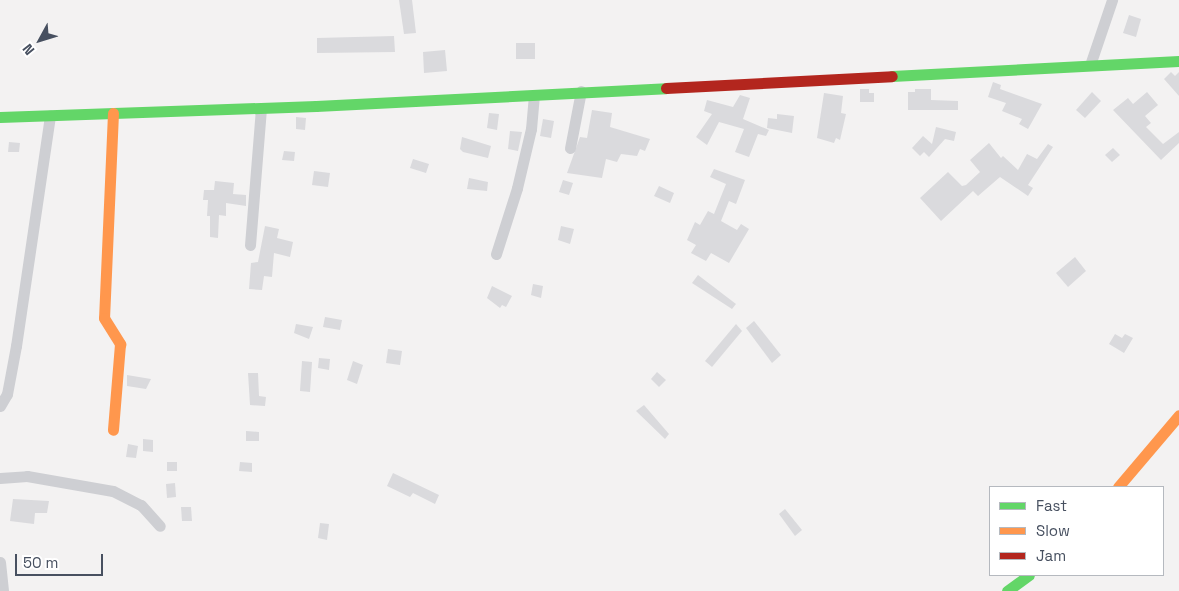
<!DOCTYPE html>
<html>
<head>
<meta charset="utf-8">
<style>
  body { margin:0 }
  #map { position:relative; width:1179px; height:591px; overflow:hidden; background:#f3f2f2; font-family:"Space Grotesk",sans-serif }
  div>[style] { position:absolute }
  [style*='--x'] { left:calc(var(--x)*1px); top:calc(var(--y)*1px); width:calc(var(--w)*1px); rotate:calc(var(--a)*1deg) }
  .building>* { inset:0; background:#dadadd }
  .street>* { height:11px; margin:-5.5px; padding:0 5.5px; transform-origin:5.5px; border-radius:5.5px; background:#cecfd3 }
  .fast>* { height:11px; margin:-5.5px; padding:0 5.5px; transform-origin:5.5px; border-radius:5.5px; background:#63d668 }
  .slow>* { height:11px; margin:-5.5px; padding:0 5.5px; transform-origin:5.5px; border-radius:5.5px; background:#ff974d }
  .jam>* { height:11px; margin:-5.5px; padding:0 5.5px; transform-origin:5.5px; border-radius:5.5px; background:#b3261e }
  span { translate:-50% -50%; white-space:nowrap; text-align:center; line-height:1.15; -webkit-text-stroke:4px #fff; paint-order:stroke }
  .legend { position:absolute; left:989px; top:486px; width:175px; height:90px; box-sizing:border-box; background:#fff; border:1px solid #b5b9bf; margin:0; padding:6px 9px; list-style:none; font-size:15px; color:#475060 }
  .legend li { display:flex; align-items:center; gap:10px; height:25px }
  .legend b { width:25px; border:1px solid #b5b9bf }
  .north { position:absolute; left:15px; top:15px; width:50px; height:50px; -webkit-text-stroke:4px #fff; paint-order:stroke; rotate:231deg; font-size:14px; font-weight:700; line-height:20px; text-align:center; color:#475060 }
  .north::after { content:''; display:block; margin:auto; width:18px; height:22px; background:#475060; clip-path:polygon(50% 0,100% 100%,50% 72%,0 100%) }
  .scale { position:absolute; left:15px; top:554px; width:88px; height:22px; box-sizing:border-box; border:2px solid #475060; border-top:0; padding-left:6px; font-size:15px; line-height:18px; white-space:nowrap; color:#475060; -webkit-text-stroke:4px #fff; paint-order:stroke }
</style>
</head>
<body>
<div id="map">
  <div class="building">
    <div style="clip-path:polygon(399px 0,412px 0,416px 33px,404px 34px)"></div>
    <div style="clip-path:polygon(1129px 15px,1141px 19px,1136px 37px,1123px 33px)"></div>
    <div style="clip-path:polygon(394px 36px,395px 52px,317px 53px,317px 38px)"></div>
    <div style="clip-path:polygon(516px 43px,535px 43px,535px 59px,516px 59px)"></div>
    <div style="clip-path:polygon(445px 50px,447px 71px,424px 73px,423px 52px)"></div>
    <div style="clip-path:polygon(1171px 72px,1175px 76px,1179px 72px,1179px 96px,1164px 79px)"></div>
    <div style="clip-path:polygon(993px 82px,1001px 85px,1000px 89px,1042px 104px,1028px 129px,1019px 124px,1022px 119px,1002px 111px,1006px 103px,988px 97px)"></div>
    <div style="clip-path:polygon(860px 89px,869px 89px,869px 93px,874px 93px,874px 102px,860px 102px)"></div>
    <div style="clip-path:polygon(915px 89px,931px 89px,931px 100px,958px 101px,958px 110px,908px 110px,908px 92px,915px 92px)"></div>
    <div style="clip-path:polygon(1092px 92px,1101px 101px,1085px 118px,1076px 110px)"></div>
    <div style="clip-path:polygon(1147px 92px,1158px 105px,1145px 116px,1151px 123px,1146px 127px,1163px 144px,1179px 132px,1179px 143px,1161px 160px,1113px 110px,1128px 98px,1133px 104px)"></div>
    <div style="clip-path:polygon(824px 93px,843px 96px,841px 113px,846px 114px,840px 140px,836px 138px,834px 143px,817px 138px)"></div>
    <div style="clip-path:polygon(740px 95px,750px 98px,743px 119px,769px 130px,766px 136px,758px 134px,749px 157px,735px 152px,744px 129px,719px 122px,707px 145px,696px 137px,712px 114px,704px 111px,707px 100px,733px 107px)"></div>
    <div style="clip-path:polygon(592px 110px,612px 113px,610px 127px,650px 139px,645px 151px,640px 149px,637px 156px,621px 154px,617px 162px,606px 159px,602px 178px,567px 173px,580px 137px,587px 138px)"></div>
    <div style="clip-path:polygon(489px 113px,499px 114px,497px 130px,487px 128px)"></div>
    <div style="clip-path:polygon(777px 114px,794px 116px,792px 133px,767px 128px,768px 118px,777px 119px)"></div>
    <div style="clip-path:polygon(296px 117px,306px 118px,305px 130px,296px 129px)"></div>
    <div style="clip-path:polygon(543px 119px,554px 121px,551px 138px,540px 136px)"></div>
    <div style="clip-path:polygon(936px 127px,956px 132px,954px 141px,945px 139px,929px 157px,924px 152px,920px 156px,912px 148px,923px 136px,932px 144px)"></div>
    <div style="clip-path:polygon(510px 131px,522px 132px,518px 151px,508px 149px)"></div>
    <div style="clip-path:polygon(462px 137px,491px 146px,488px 158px,463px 152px,460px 149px)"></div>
    <div style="clip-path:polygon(9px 142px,20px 143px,19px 152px,8px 152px)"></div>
    <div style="clip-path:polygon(989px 143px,1001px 158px,1003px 156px,1018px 170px,1027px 154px,1037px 159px,1048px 144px,1053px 147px,1028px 185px,1033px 188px,1028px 196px,1000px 177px,978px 196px,973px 191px,941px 221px,920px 198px,948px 172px,962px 186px,966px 185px,980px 172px,970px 160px)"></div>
    <div style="clip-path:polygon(1113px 148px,1120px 155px,1112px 162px,1105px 155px)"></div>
    <div style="clip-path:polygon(284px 151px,295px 152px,294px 161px,282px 160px)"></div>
    <div style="clip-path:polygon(413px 159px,429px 164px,426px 173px,410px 168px)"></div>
    <div style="clip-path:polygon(714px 169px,745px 180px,736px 204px,729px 201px,721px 221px,737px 230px,741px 224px,749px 229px,729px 263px,711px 253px,706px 261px,691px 253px,696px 245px,687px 240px,695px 222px,700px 225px,708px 211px,714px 214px,726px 184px,710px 177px)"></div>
    <div style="clip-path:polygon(314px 171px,330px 173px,328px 187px,312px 185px)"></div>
    <div style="clip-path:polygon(469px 178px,488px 182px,487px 191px,467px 189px)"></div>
    <div style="clip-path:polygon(563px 180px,573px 183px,569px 195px,559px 192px)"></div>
    <div style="clip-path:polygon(215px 181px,234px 183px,233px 194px,246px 195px,246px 206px,226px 203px,226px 216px,219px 215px,218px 238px,210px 237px,210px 216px,207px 216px,208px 200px,203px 200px,204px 190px,214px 190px)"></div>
    <div style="clip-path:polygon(659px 186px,674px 193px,670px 203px,654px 196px)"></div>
    <div style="clip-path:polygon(265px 226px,279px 229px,277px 238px,293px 242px,290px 257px,274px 253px,272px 277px,264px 276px,262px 290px,249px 289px,251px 263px,258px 262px)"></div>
    <div style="clip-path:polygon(561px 226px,574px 229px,570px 244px,558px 240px)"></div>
    <div style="clip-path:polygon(1075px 257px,1086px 271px,1068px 287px,1056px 273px)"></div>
    <div style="clip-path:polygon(698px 275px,736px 304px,732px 309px,692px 283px)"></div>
    <div style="clip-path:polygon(533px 284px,543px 286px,541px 298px,531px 295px)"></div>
    <div style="clip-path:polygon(492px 286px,512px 296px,506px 307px,502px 305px,500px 308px,487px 298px)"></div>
    <div style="clip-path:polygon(325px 317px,342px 320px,340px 330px,323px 327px)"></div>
    <div style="clip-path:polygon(754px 321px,781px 355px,772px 363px,746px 328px)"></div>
    <div style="clip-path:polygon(296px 324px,313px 327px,309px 339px,294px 333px)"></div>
    <div style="clip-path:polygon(736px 324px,742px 331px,712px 367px,705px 361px)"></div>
    <div style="clip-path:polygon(1115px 334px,1122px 338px,1125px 334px,1133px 338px,1124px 353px,1109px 344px)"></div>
    <div style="clip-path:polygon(388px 349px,402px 351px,400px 365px,386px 363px)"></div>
    <div style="clip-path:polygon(319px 358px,330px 359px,329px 370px,318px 368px)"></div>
    <div style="clip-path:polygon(302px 361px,312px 362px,310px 392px,300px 391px)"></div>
    <div style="clip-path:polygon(353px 361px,363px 365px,357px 384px,347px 380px)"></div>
    <div style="clip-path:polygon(657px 372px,666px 380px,659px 387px,651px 379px)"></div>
    <div style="clip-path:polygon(248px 373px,258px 373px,259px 396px,266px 397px,265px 406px,250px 405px)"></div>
    <div style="clip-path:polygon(127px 375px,151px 379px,146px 389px,127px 386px)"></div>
    <div style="clip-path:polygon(644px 405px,669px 434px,665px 439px,636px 411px)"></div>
    <div style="clip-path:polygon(246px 431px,259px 432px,259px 441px,246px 441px)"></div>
    <div style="clip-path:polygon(143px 439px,153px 440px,153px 452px,143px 451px)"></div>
    <div style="clip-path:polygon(128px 444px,138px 446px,136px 458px,126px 457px)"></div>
    <div style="clip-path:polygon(167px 462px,177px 462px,177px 471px,167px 471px)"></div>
    <div style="clip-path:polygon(240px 462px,252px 463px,252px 472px,239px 471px)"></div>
    <div style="clip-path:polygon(393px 473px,439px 495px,435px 504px,413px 493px,410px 497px,387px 486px)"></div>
    <div style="clip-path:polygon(175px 483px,176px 497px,167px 498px,166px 484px)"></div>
    <div style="clip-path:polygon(13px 499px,49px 501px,47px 513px,35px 513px,34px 524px,10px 521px)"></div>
    <div style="clip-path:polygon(181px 507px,191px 507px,192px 521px,182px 521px)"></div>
    <div style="clip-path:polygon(785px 509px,802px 530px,795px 536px,779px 514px)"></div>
    <div style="clip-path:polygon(320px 523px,329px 524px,327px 540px,318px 538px)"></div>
  </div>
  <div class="street">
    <div style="--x:1090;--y:65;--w:69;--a:-71.3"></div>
    <div style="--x:570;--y:148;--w:58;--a:-79.1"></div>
    <div style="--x:250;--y:245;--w:137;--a:-85.4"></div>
    <div style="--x:496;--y:254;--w:69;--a:-72.3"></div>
    <div style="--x:517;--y:188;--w:61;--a:-76.7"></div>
    <div style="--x:531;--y:129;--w:34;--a:-85"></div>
    <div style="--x:0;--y:406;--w:14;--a:-60"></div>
    <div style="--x:7;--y:394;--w:49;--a:-79.4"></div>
    <div style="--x:16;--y:346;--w:233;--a:-81.6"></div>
    <div style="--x:0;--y:478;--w:27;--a:-4"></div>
    <div style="--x:27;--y:476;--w:87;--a:9.9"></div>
    <div style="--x:113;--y:491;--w:31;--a:27"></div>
    <div style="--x:141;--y:505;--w:28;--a:48"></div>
    <div style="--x:0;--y:562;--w:29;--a:84"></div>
  </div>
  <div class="fast">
    <div style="--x:892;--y:76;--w:287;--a:-3"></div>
    <div style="--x:0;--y:117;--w:316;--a:-2"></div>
    <div style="--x:316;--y:106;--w:350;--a:-2.9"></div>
    <div style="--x:1007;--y:591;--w:27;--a:-36"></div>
  </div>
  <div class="slow">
    <div style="--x:113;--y:113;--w:205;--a:92.5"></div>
    <div style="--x:104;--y:318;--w:31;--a:58"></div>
    <div style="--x:120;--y:344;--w:86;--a:94.7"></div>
    <div style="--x:1118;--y:487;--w:94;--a:-49.7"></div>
  </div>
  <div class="jam">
    <div style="--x:666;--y:88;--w:226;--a:-3"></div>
  </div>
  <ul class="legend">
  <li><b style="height:6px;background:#63d668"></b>Fast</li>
  <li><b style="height:6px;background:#ff974d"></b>Slow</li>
  <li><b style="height:6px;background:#b3261e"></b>Jam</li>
  </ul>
  <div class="north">N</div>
  <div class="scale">50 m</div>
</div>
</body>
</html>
